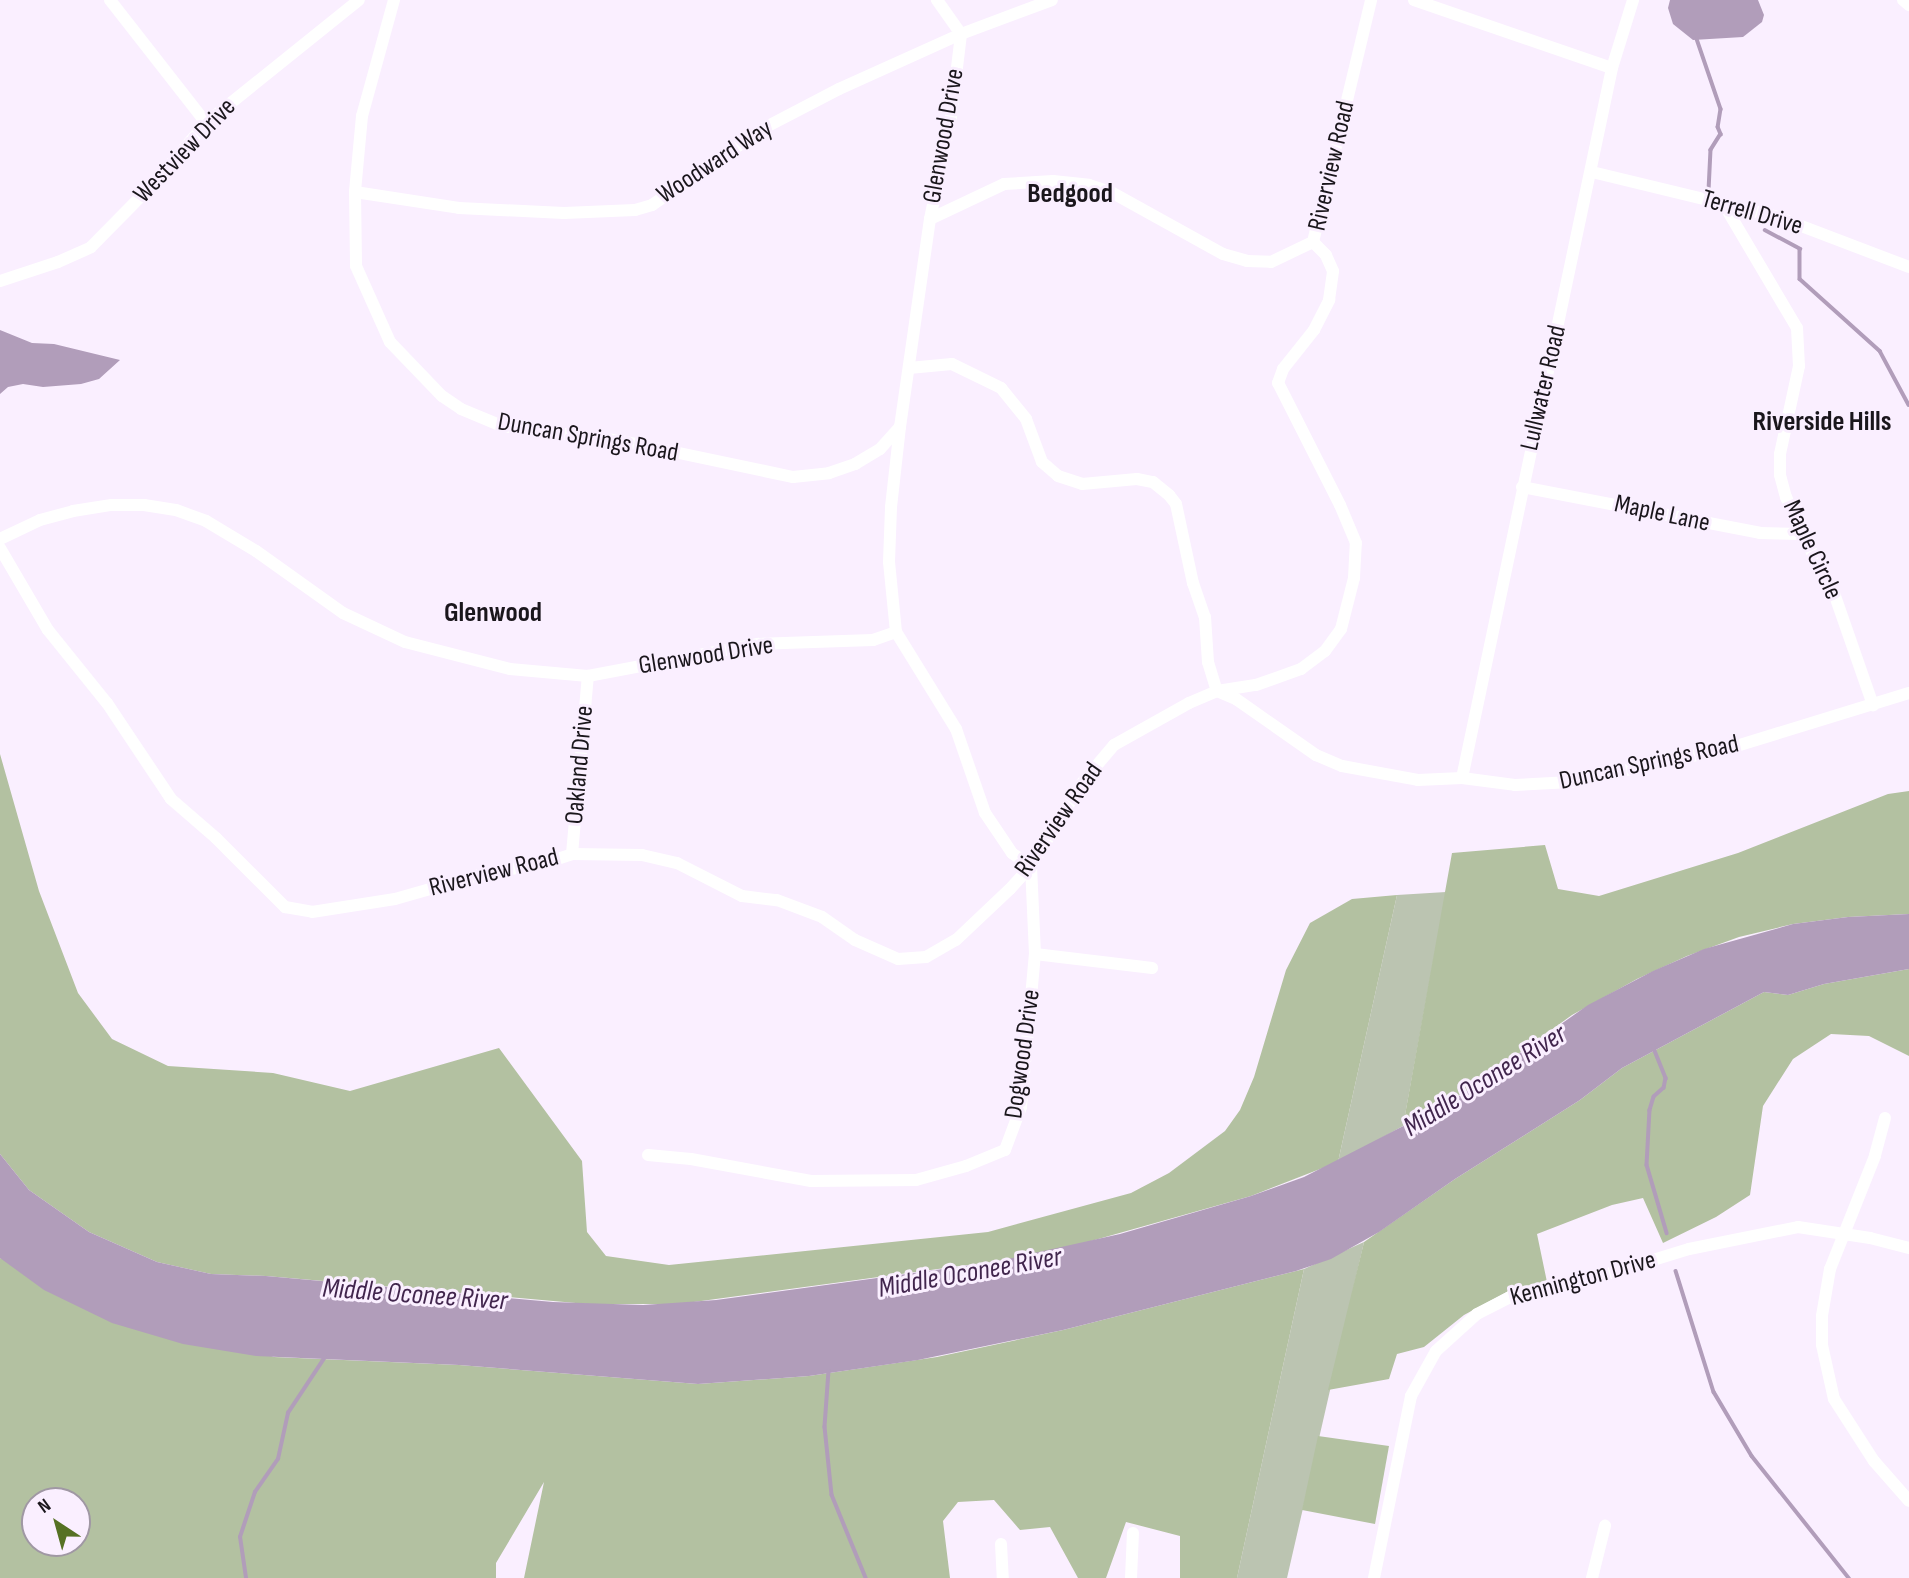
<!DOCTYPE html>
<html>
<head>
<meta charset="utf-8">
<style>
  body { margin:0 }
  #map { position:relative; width:1909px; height:1578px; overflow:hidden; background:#faefff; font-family:"Sofia Sans Condensed",sans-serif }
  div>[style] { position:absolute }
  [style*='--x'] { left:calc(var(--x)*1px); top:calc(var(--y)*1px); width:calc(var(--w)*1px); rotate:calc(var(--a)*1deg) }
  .green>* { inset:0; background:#bbc4b1 }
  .forest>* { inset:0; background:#b3c1a1 }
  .water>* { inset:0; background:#b19dba }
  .stream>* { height:3.5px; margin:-1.75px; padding:0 1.75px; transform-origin:1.75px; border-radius:1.75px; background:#b19dba }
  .street>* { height:12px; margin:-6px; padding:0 6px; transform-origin:6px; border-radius:6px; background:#fff }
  span { translate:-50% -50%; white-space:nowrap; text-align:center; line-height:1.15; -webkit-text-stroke:6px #faefff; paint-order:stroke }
  .street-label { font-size:26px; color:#1a161c }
  .neighbourhood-label { font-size:28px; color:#1a161c; font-weight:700 }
  .water-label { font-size:28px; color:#41254d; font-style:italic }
  .north { position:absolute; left:21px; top:1487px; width:70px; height:70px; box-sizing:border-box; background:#faefff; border:2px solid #a098a4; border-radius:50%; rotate:324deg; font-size:19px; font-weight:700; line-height:28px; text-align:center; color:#1a161c }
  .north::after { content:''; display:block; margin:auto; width:24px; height:32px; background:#567124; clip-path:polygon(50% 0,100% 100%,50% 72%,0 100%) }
</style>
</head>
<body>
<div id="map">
  <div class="green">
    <div style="clip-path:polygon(1446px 892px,1403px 1126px,1338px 1162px,1397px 895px)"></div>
    <div style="clip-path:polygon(1364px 1242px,1287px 1578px,1237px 1578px,1304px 1269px)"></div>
  </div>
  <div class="forest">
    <div style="clip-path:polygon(0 754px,39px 891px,78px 993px,112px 1039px,168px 1066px,273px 1073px,350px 1091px,499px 1048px,582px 1161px,587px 1232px,606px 1256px,669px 1265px,988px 1232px,1131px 1193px,1169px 1173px,1225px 1131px,1240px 1110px,1254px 1077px,1286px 970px,1310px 923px,1352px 899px,1397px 895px,1338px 1162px,1251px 1196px,1084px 1243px,1012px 1259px,679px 1304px,587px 1304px,266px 1276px,211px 1274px,157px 1262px,89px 1232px,29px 1190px,0 1154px)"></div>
    <div style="clip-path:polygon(1909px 791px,1909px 914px,1848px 917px,1793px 924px,1739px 937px,1687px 956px,1637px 979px,1572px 1015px,1467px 1091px,1403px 1126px,1452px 853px,1545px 845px,1558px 889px,1599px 896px,1738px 853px,1888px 794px)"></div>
    <div style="clip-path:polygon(1909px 969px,1909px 1056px,1869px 1036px,1831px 1034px,1793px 1059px,1763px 1106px,1750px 1195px,1716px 1217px,1663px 1243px,1643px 1198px,1612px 1205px,1537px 1234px,1547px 1282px,1514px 1288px,1464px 1315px,1424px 1347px,1397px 1354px,1389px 1379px,1328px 1390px,1364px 1242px,1455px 1179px,1580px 1100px,1622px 1068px,1764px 992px,1788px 995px,1824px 984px)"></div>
    <div style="clip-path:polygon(evenodd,0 1258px,274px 1357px,459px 1365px,698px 1384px,809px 1376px,937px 1357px,1063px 1330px,1304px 1269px,1237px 1578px,1180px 1578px,1180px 1536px,1126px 1522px,1106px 1578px,1078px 1578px,1050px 1527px,1020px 1530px,994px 1500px,958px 1502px,943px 1521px,950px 1578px,524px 1578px,544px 1482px,496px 1563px,496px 1578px,0 1578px,0 1258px,35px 1501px,77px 1501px,77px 1543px,35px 1543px,35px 1501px)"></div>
    <div style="clip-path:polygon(1318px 1436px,1389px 1446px,1375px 1524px,1302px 1510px)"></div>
  </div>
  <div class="water">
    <div style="clip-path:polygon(1670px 0,1758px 0,1764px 15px,1762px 22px,1743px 37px,1693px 40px,1673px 24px,1668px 8px)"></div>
    <div style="clip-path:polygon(0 330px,32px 343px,54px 344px,120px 360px,99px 379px,81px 384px,43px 387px,23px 384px,8px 387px,0 394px)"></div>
    <div style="clip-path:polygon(1909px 914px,1909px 969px,1824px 984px,1788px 995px,1764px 992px,1622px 1068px,1580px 1100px,1455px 1179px,1379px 1232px,1331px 1259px,1296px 1271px,1063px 1330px,918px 1360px,809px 1376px,698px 1384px,459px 1365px,256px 1356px,183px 1344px,112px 1323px,44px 1290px,0 1258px,0 1154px,29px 1190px,89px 1232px,157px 1262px,211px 1274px,266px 1276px,553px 1302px,643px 1305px,716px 1300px,994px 1262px,1120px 1234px,1251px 1196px,1304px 1177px,1452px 1101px,1588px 1005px,1653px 971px,1704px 949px,1793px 924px,1848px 917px)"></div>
  </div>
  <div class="stream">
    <div style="--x:1697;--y:39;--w:74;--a:71.1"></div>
    <div style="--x:1721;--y:109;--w:18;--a:99"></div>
    <div style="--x:1718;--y:127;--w:8;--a:67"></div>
    <div style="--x:1721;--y:134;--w:19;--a:122"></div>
    <div style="--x:1711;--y:150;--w:41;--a:92.8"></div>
    <div style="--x:1765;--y:230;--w:40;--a:28"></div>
    <div style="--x:1800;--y:249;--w:30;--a:90"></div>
    <div style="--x:1800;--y:279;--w:108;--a:42"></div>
    <div style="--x:1880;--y:351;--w:61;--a:61.8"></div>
    <div style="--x:1653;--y:1046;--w:35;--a:68"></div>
    <div style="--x:1666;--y:1078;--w:10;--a:101"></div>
    <div style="--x:1664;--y:1088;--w:13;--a:138"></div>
    <div style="--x:1654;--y:1097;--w:14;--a:107"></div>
    <div style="--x:1650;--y:1110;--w:55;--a:93.1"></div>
    <div style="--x:1647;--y:1165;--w:71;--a:73.6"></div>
    <div style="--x:1676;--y:1271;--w:127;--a:72.6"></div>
    <div style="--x:1714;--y:1392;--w:74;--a:59.3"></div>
    <div style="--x:1752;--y:1456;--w:156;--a:51.5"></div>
    <div style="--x:829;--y:1371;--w:56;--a:94.1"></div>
    <div style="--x:825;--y:1427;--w:68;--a:84.1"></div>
    <div style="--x:832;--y:1495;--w:90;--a:67.7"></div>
    <div style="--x:246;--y:1578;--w:41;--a:-98.3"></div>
    <div style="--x:240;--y:1537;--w:47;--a:-71.6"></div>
    <div style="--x:255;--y:1492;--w:40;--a:-55.1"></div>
    <div style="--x:278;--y:1459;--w:47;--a:-77.7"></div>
    <div style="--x:288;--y:1413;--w:67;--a:-56.5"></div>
  </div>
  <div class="street">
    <div style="--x:110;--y:0;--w:156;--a:52"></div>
    <div style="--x:394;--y:0;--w:120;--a:105.4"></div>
    <div style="--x:362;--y:116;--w:76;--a:95.3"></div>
    <div style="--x:355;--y:192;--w:74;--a:89.2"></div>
    <div style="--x:356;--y:266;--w:83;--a:65.9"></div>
    <div style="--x:390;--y:342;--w:75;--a:46.1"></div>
    <div style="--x:442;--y:396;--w:23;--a:34"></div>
    <div style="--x:461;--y:409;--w:44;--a:22.5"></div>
    <div style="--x:502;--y:426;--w:121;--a:7.1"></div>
    <div style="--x:622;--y:441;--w:175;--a:11.9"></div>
    <div style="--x:793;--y:477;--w:36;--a:-6"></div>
    <div style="--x:829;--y:473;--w:28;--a:-19"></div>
    <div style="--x:855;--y:464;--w:29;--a:-31"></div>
    <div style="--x:880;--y:449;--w:30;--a:-48"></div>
    <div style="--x:1414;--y:0;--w:209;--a:19"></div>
    <div style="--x:1903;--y:0;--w:8;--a:40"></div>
    <div style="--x:1592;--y:172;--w:191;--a:13.6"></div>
    <div style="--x:1778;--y:217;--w:140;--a:20.9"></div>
    <div style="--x:355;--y:192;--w:105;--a:8.7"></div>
    <div style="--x:459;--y:208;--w:105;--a:2.7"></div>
    <div style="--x:564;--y:213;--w:71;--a:-2.4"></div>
    <div style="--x:635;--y:210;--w:18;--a:-16"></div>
    <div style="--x:652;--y:205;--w:138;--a:-34.4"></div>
    <div style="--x:766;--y:127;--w:82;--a:-27.5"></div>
    <div style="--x:839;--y:89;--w:134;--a:-24.3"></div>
    <div style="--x:961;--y:34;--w:97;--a:-20.5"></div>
    <div style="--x:1723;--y:203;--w:145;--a:59.4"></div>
    <div style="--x:1797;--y:328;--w:38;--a:87"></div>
    <div style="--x:1799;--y:366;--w:90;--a:102.2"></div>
    <div style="--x:1780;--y:454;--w:21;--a:90"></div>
    <div style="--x:1780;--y:475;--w:23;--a:75"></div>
    <div style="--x:1786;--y:497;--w:40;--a:66.6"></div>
    <div style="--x:1802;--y:534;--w:67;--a:61.5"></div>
    <div style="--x:1834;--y:593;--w:119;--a:70.8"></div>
    <div style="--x:930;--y:219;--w:82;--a:-25.3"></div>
    <div style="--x:1004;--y:184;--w:49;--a:-3.5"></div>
    <div style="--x:1053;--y:181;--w:36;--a:6"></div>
    <div style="--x:1089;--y:185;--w:23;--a:18"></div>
    <div style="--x:1111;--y:192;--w:128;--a:29"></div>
    <div style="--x:1223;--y:254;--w:25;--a:16"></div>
    <div style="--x:1247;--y:261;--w:24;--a:2"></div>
    <div style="--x:1271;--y:262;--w:47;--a:-25.5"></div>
    <div style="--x:1313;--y:242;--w:249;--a:-76.5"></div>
    <div style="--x:0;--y:281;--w:61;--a:-18.1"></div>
    <div style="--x:58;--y:262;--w:36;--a:-24"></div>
    <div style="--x:91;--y:247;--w:93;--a:-45.4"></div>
    <div style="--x:156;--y:181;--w:77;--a:-49.2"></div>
    <div style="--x:206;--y:123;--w:196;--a:-38.8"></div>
    <div style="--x:909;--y:368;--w:43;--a:-5.3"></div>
    <div style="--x:952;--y:364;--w:55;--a:26.1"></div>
    <div style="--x:1001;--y:388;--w:40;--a:51"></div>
    <div style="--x:1026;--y:419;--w:46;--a:69.6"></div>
    <div style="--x:1042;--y:462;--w:21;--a:41"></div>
    <div style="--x:1058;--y:476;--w:25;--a:18"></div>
    <div style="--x:1082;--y:484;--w:55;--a:-5.2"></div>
    <div style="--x:1137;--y:479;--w:16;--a:11"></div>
    <div style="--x:1153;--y:482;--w:21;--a:39"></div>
    <div style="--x:1169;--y:495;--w:11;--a:52"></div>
    <div style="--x:1176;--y:504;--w:81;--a:77.9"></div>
    <div style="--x:1193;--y:583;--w:36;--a:71"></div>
    <div style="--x:1205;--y:617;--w:45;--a:86.2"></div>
    <div style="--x:1208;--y:662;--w:30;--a:73"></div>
    <div style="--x:1217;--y:691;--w:21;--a:23"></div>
    <div style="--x:1236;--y:699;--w:98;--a:35"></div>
    <div style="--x:1316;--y:755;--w:28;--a:23"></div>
    <div style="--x:1342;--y:766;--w:77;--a:10.4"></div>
    <div style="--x:1418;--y:780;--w:44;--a:-2.6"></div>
    <div style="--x:1462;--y:778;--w:53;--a:7.5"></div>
    <div style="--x:1515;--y:785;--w:56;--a:-3.1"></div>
    <div style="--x:1571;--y:782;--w:163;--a:-12.1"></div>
    <div style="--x:1730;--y:748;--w:187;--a:-17.1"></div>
    <div style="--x:1522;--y:487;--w:242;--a:10.9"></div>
    <div style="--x:1760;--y:533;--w:42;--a:1.4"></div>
    <div style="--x:0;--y:539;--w:44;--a:-25.4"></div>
    <div style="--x:40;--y:520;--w:34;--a:-15"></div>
    <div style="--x:73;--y:511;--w:39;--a:-9"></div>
    <div style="--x:112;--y:505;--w:32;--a:0"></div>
    <div style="--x:144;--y:505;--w:32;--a:9"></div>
    <div style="--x:176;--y:510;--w:32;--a:20"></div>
    <div style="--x:206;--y:521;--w:58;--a:31"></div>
    <div style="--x:256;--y:551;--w:107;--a:35.5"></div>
    <div style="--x:343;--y:613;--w:68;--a:25.1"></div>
    <div style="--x:405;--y:642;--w:108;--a:14.4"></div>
    <div style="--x:510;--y:669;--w:78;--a:5.1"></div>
    <div style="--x:588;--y:676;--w:173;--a:-10.7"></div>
    <div style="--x:758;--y:644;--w:115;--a:-2"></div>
    <div style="--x:873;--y:640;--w:24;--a:-19"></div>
    <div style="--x:0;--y:548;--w:95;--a:59.7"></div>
    <div style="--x:48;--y:630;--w:94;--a:51.1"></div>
    <div style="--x:107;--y:703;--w:115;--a:56.3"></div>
    <div style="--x:171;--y:799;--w:60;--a:40.9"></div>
    <div style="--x:216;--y:838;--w:98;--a:45"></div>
    <div style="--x:285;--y:907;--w:27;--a:10"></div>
    <div style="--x:312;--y:912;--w:84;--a:-8.9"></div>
    <div style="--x:395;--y:899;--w:95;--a:-15.9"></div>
    <div style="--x:486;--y:873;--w:57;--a:-9.1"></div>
    <div style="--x:542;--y:864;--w:32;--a:-18"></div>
    <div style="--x:572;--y:854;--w:70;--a:0.8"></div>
    <div style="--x:642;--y:855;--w:36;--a:13"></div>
    <div style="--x:677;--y:863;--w:73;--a:26.9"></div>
    <div style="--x:742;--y:896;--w:35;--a:7"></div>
    <div style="--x:777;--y:900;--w:48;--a:20.7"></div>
    <div style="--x:822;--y:917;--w:40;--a:34.9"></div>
    <div style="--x:855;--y:940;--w:47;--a:23.8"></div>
    <div style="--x:898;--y:959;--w:28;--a:-4"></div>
    <div style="--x:926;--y:957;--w:34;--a:-30"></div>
    <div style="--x:956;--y:940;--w:74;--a:-43.4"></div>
    <div style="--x:1010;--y:889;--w:31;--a:-48"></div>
    <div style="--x:1031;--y:866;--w:96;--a:-58.6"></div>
    <div style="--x:1081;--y:784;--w:51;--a:-49.8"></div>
    <div style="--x:1114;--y:745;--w:86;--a:-29.2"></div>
    <div style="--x:1189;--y:703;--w:30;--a:-23"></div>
    <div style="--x:1217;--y:691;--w:39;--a:-9"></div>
    <div style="--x:1256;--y:685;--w:48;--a:-19.6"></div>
    <div style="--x:1301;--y:669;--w:30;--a:-37"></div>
    <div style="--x:1325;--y:651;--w:27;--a:-54"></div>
    <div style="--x:1341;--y:629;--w:53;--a:-75.7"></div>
    <div style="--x:1354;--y:578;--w:35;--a:-87"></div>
    <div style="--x:1356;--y:543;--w:41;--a:-112.8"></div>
    <div style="--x:1340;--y:505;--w:137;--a:-116.9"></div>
    <div style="--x:1278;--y:383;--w:15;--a:-70"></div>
    <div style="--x:1283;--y:369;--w:50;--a:-51.5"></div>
    <div style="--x:1314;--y:330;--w:34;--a:-63"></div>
    <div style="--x:1329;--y:300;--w:29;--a:-82"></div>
    <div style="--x:1333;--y:271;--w:17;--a:-114"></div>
    <div style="--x:1326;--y:255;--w:18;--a:-135"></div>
    <div style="--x:1462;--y:778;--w:726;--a:-78.07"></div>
    <div style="--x:1612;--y:68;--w:71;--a:-72.8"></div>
    <div style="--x:572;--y:854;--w:179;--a:-84.9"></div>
    <div style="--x:1035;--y:954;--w:118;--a:6.8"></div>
    <div style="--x:1885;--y:1118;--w:39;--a:105"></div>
    <div style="--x:1875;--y:1156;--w:122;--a:111.7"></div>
    <div style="--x:1830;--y:1269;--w:48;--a:99.7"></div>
    <div style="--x:1822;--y:1316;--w:29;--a:90"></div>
    <div style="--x:1822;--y:1345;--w:55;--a:77.5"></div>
    <div style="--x:1834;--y:1399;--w:74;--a:57.2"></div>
    <div style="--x:1874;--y:1461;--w:53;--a:48.8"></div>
    <div style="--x:648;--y:1155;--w:43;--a:5.3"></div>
    <div style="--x:691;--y:1159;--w:122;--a:10.4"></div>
    <div style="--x:811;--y:1181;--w:105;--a:-0.5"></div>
    <div style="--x:916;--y:1180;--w:52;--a:-15.6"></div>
    <div style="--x:966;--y:1166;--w:42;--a:-22.3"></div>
    <div style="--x:1005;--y:1150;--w:46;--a:-69.6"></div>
    <div style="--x:1021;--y:1107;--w:154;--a:-84.8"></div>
    <div style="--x:1035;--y:954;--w:88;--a:-92.6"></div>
    <div style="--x:1031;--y:866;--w:23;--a:-146"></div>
    <div style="--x:1012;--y:853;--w:48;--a:-124"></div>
    <div style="--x:985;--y:813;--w:89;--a:-109"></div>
    <div style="--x:956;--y:729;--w:114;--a:-121.7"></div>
    <div style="--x:896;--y:632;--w:70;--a:-95.7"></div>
    <div style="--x:889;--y:562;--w:55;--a:-87.9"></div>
    <div style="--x:891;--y:507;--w:81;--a:-83.6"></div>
    <div style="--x:900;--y:427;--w:210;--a:-81.8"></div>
    <div style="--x:930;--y:219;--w:104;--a:-78.4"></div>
    <div style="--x:951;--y:117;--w:84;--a:-83.1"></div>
    <div style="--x:961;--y:34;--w:42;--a:-125.2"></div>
    <div style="--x:1001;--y:1544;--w:34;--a:87"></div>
    <div style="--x:1131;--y:1578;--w:45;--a:-87.5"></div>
    <div style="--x:1374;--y:1578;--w:186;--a:-78.5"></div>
    <div style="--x:1411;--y:1396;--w:51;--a:-60.9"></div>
    <div style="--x:1436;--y:1351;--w:55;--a:-42.1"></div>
    <div style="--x:1477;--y:1314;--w:37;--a:-27"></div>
    <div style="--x:1510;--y:1297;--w:69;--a:-11.6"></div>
    <div style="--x:1578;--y:1283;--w:116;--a:-17"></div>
    <div style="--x:1689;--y:1249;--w:111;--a:-11.4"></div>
    <div style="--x:1798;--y:1227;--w:73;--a:8.7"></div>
    <div style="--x:1870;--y:1238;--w:40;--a:14.4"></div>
    <div style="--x:1592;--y:1578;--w:54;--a:-76"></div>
  </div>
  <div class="street-label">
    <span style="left:944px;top:136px;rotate:-80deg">Glenwood Drive</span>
    <span style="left:185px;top:151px;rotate:-46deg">Westview Drive</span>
    <span style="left:715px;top:162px;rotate:-33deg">Woodward Way</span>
    <span style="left:1332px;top:166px;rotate:-77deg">Riverview Road</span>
    <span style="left:1752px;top:213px;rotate:16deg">Terrell Drive</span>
    <span style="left:1544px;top:388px;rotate:-77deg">Lullwater Road</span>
    <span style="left:588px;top:438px;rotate:10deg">Duncan Springs Road</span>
    <span style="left:1662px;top:514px;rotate:12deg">Maple Lane</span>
    <span style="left:1812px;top:550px;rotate:65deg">Maple Circle</span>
    <span style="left:706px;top:656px;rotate:-9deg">Glenwood Drive</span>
    <span style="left:1649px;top:763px;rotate:-12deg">Duncan Springs Road</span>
    <span style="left:580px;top:765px;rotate:-85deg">Oakland Drive</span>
    <span style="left:1059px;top:820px;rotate:-55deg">Riverview Road</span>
    <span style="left:494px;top:873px;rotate:-14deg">Riverview Road</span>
    <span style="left:1023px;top:1054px;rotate:-82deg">Dogwood Drive</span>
    <span style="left:1583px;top:1279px;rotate:-15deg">Kennington Drive</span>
  </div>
  <div class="neighbourhood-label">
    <span style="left:1070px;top:194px">Bedgood</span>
    <span style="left:1822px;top:422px">Riverside Hills</span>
    <span style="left:493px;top:613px">Glenwood</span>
  </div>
  <div class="water-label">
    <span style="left:1485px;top:1081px;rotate:-32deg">Middle Oconee River</span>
    <span style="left:970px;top:1273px;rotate:-10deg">Middle Oconee River</span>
    <span style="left:415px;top:1295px;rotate:4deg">Middle Oconee River</span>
  </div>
  <div class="north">N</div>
</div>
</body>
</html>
